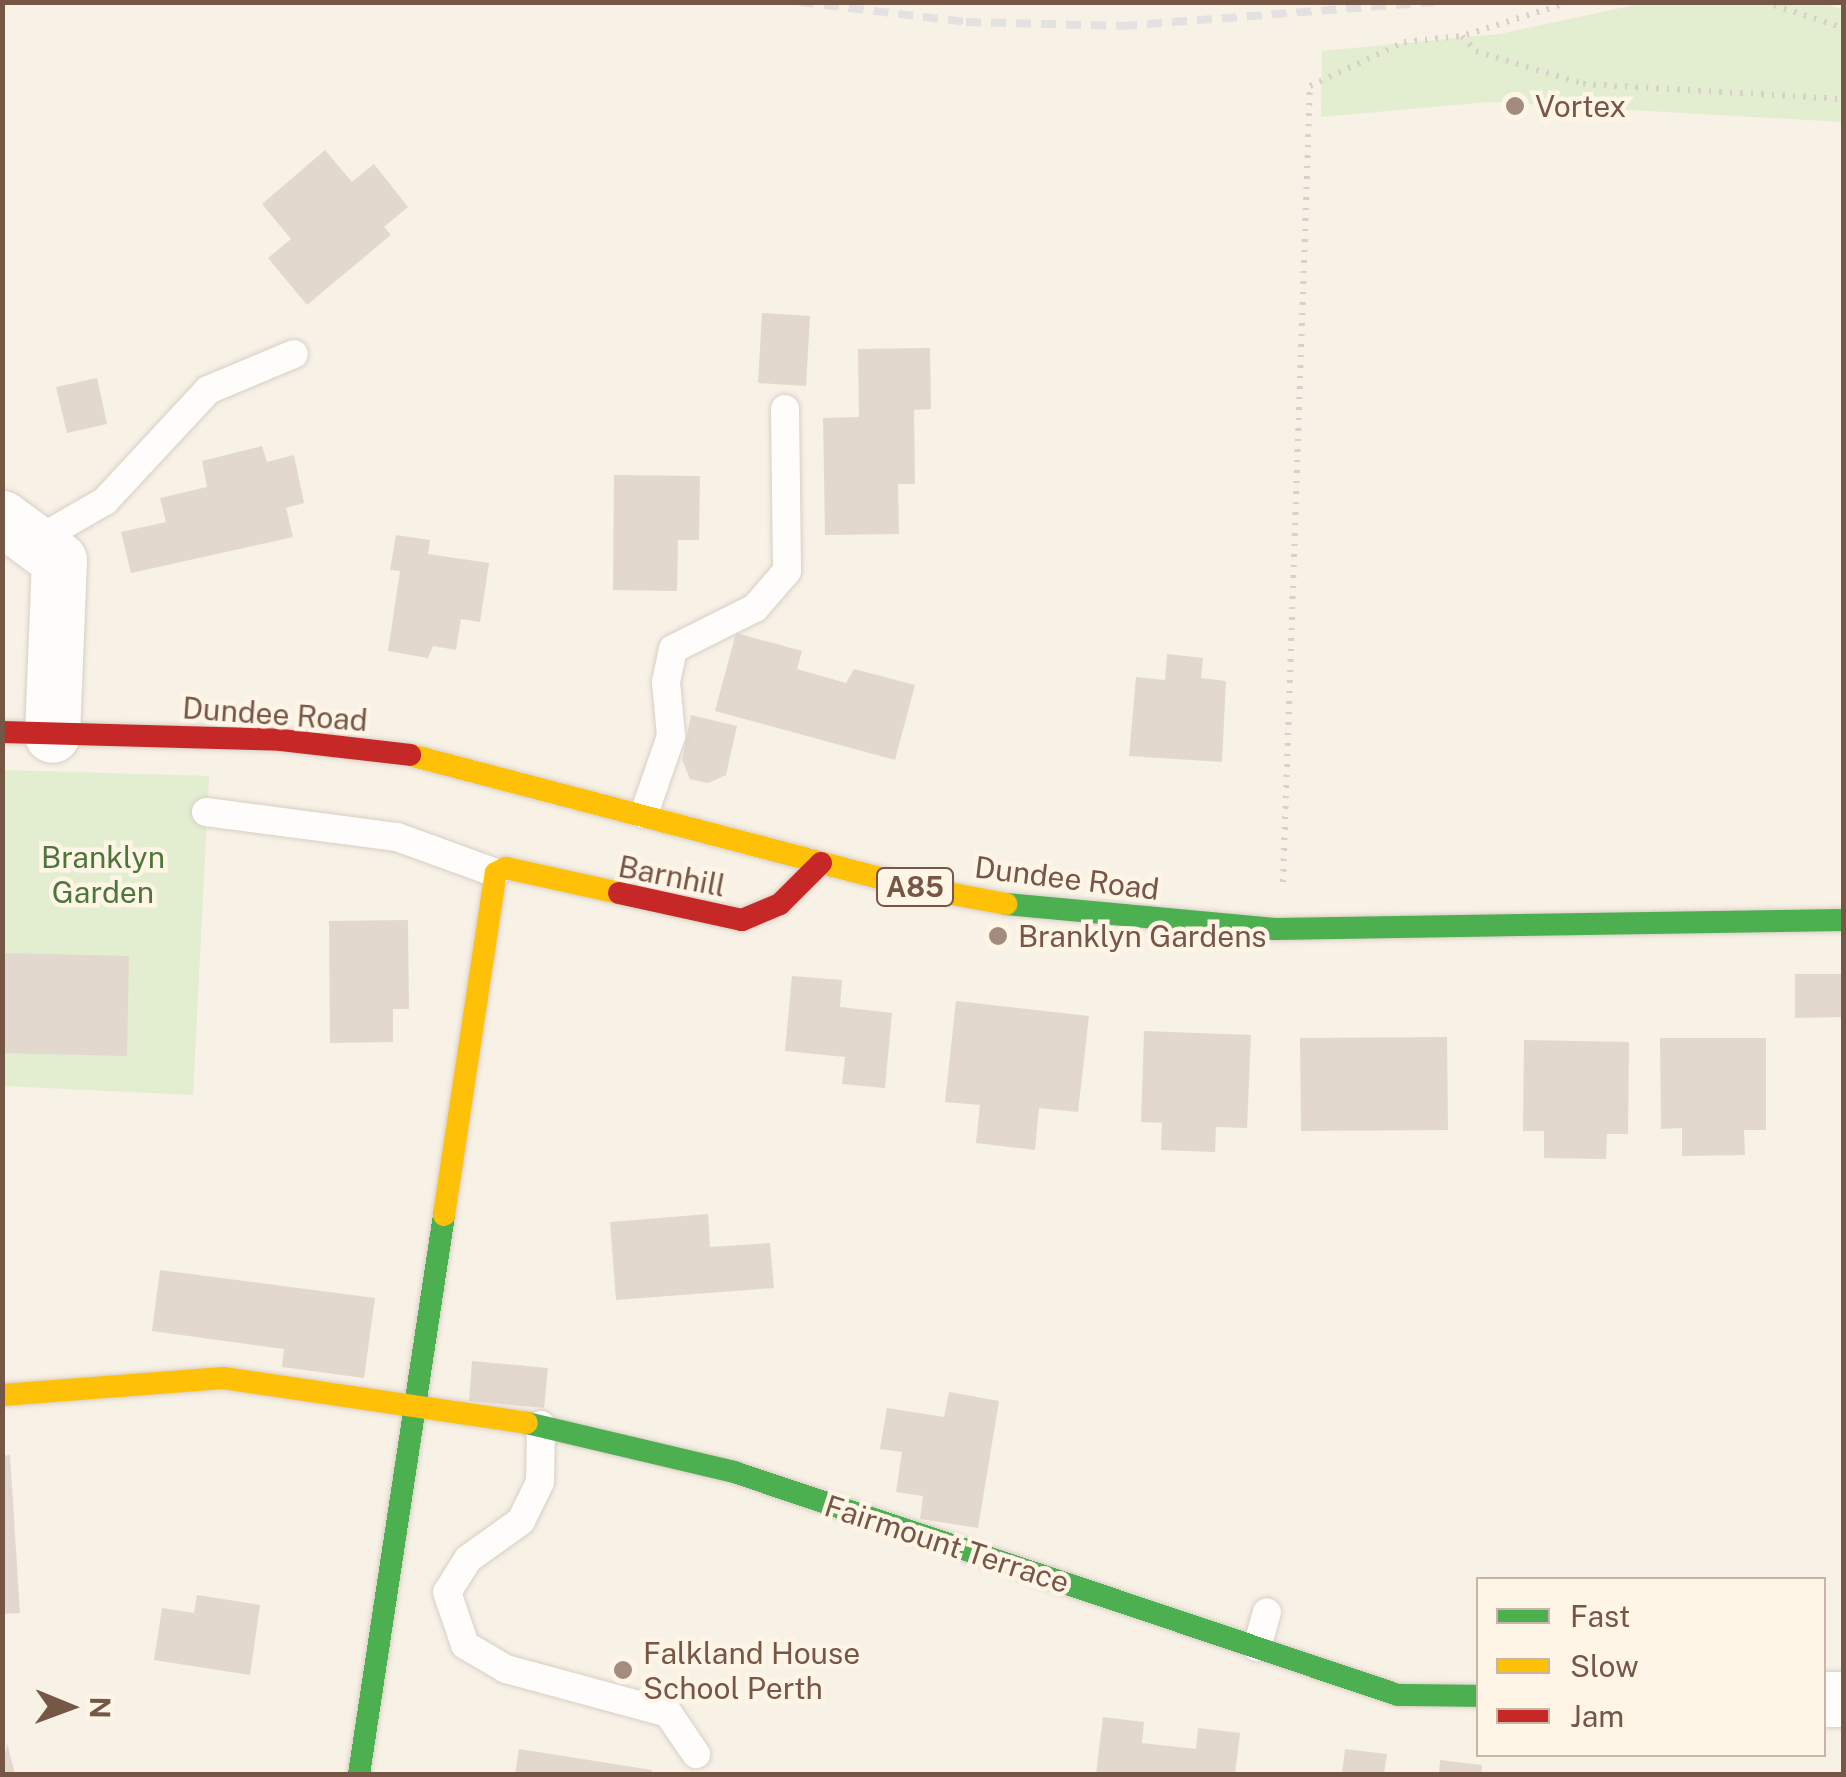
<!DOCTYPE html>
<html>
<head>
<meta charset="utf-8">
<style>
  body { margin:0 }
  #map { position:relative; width:1846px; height:1777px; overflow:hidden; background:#f7f1e6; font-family:"Public Sans",sans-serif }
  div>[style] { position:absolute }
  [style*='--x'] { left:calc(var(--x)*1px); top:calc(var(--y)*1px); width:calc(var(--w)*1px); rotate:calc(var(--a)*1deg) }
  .green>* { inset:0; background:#e2eecf }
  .building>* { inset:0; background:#e3d8ce }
  .path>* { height:6px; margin-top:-3px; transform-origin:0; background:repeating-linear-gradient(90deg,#dad0ca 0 2.5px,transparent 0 10.5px) }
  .roads { filter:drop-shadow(0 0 2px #d8cec4) drop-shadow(0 0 2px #d8cec4) }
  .lane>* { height:28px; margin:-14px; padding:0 14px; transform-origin:14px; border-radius:14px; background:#fefdfb }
  .street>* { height:55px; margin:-27.5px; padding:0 27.5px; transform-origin:27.5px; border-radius:27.5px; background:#fefdfb }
  .fast>* { height:22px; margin:-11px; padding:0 11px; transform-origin:11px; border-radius:11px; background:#4caf50 }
  .slow>* { height:22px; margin:-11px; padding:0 11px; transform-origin:11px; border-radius:11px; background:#ffc107 }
  .jam>* { height:22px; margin:-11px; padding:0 11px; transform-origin:11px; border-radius:11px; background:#c62828 }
  .rail>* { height:8px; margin-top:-4px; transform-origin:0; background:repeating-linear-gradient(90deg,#e4e1e3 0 15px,transparent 0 25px) }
  .dots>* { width:28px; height:28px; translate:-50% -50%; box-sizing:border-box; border:5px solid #fff5e7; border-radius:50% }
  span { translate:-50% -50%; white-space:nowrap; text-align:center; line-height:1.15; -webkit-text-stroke:9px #fff5e7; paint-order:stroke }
  .shield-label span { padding:2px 8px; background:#fff5e7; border:2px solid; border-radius:8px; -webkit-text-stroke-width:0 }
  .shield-label { font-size:28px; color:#765645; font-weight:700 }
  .poi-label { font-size:30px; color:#765645 }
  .left { translate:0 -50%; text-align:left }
  .street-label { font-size:30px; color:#765645 }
  .park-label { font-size:30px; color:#4c773a }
  .frame { position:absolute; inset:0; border:5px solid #765645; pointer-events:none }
  .legend { position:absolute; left:1476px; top:1577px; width:350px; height:180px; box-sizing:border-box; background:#fff5e7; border:2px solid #c8b5a6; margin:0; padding:12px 18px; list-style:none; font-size:30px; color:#765645 }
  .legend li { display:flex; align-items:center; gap:20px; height:50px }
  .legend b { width:50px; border:2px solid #c8b5a6 }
  .north { position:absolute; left:20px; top:1657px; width:100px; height:100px; -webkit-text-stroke:8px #fff5e7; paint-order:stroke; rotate:91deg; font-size:28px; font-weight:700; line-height:40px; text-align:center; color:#765645 }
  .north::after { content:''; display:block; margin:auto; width:35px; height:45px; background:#765645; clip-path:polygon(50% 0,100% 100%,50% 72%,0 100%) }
</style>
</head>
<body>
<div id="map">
  <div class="green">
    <div style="clip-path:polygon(1820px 2px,1843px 10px,1843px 122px,1488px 102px,1321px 117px,1322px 51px,1500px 34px,1644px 3px)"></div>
    <div style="clip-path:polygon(2px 770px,209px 776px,193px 1095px,3px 1086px)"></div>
  </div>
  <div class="building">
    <div style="clip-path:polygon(325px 150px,352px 182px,374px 164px,408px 207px,384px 227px,391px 235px,307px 305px,268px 258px,291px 239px,262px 204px)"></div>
    <div style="clip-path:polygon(762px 313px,810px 316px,806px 386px,758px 383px)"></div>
    <div style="clip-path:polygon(930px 348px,931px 409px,914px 410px,915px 484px,898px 484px,899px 534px,825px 535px,823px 418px,859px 417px,858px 349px)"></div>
    <div style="clip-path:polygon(97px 378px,107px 424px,67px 433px,56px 387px)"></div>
    <div style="clip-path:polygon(262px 446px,267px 462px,294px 455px,304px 503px,286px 508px,293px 537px,131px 573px,121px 532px,166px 522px,160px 498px,207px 487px,202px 461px)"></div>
    <div style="clip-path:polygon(614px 475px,700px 476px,699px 540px,678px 540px,677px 591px,613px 590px)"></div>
    <div style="clip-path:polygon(396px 535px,430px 540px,428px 554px,489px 563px,480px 622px,461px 619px,456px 650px,433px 646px,428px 658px,388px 651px,400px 571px,390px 570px)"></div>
    <div style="clip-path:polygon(736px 633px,802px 651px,797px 669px,846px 683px,854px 669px,915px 685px,895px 760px,715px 711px)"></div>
    <div style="clip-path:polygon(1167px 654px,1203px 658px,1201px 678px,1226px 681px,1222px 762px,1129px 756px,1136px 677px,1165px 680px)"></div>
    <div style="clip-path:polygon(691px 715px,737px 726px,726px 775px,708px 783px,690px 779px,682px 760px)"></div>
    <div style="clip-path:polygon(408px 920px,409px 1009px,393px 1009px,393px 1042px,330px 1043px,329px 921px)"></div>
    <div style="clip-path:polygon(2px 953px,129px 956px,127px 1056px,2px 1053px)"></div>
    <div style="clip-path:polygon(1795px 974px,1844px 974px,1844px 1017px,1795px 1018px)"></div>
    <div style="clip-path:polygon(792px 976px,842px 980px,840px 1007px,892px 1013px,885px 1088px,842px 1084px,845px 1057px,785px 1051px)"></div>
    <div style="clip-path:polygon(956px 1001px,1089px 1016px,1078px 1112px,1039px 1108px,1035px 1150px,976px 1143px,980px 1105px,945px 1102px)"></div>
    <div style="clip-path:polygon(1144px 1031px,1251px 1035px,1247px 1128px,1216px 1127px,1215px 1152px,1161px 1150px,1162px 1123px,1141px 1122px)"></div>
    <div style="clip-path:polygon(1447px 1037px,1448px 1130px,1301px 1131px,1300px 1038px)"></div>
    <div style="clip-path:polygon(1660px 1038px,1766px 1038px,1766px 1130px,1744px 1130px,1745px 1155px,1682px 1156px,1682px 1128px,1661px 1129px)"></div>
    <div style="clip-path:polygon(1524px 1040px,1629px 1042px,1628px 1134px,1607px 1134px,1606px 1159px,1544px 1158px,1544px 1131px,1523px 1131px)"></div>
    <div style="clip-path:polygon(708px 1214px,710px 1247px,770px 1243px,774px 1288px,616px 1300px,610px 1222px)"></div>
    <div style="clip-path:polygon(160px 1270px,375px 1298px,364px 1378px,282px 1367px,284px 1349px,152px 1331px)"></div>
    <div style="clip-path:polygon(472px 1361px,548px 1368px,544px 1408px,469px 1401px)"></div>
    <div style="clip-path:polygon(949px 1392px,999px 1401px,978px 1528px,920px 1519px,923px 1496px,896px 1492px,902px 1452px,880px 1449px,887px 1408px,944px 1417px)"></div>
    <div style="clip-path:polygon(10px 1455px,20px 1613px,2px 1614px,2px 1456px)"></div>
    <div style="clip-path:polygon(197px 1595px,260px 1605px,250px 1675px,154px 1660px,162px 1608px,194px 1613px)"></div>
    <div style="clip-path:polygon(1103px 1717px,1144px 1722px,1142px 1743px,1196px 1749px,1198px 1728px,1240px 1733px,1235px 1774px,1096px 1774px)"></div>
    <div style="clip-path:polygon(7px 1743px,15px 1774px,2px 1774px)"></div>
    <div style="clip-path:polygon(519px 1749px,652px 1770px,651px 1774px,515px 1774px)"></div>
    <div style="clip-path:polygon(1345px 1749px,1387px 1754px,1384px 1774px,1342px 1774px)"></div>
    <div style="clip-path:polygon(1440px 1760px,1482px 1765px,1481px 1774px,1439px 1774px)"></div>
  </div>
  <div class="path">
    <div style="--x:1569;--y:2;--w:112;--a:162.4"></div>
    <div style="--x:1462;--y:36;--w:21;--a:47"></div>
    <div style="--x:1476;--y:51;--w:112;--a:17.1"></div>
    <div style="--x:1583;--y:84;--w:261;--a:3.3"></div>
    <div style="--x:1764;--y:2;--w:84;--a:18"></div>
    <div style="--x:1283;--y:882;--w:796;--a:-88.06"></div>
    <div style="--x:1310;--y:86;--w:104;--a:-25.1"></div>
    <div style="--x:1404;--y:42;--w:58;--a:-5.9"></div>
  </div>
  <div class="roads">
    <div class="lane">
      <div style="--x:34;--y:542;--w:82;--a:-30"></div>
      <div style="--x:105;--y:501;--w:151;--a:-47.1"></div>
      <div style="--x:208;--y:390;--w:93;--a:-22.7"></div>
      <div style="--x:206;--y:812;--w:193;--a:7.5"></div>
      <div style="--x:397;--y:837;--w:105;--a:20"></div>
      <div style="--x:644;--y:814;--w:83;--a:-70.9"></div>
      <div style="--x:671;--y:736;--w:54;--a:-95.3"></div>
      <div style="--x:666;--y:682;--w:34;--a:-78"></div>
      <div style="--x:673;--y:649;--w:92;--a:-26.6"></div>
      <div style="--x:755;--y:608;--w:49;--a:-49.1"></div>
      <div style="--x:787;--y:571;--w:162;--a:-90.7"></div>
      <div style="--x:541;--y:1425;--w:57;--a:91"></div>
      <div style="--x:540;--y:1482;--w:43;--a:116"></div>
      <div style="--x:521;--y:1521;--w:65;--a:144.4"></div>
      <div style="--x:468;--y:1559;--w:39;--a:122"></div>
      <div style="--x:447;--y:1592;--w:56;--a:71.2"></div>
      <div style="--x:465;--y:1645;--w:48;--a:30.3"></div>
      <div style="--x:506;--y:1669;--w:168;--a:15.2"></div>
      <div style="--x:668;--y:1713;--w:50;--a:55.7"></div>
      <div style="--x:1257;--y:1647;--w:36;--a:-74"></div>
    </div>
    <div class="street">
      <div style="--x:2;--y:518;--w:71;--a:36.4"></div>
      <div style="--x:59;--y:560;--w:175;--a:92.3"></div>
      <div style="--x:1824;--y:1699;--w:20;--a:0"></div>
    </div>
    <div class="fast">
      <div style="--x:1006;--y:904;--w:270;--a:5.3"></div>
      <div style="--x:1275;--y:929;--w:569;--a:-0.91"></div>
      <div style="--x:527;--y:1423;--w:213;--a:13.3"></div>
      <div style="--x:734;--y:1472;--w:700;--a:18.56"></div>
      <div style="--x:1398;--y:1695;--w:80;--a:0.7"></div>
      <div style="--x:359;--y:1774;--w:565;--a:-81.35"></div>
    </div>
    <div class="slow">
      <div style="--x:410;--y:755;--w:517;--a:14.68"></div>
      <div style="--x:910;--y:886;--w:98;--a:10.6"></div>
      <div style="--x:444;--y:1215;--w:346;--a:-81.4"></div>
      <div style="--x:496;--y:873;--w:11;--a:-27"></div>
      <div style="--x:506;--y:868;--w:116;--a:12.5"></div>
      <div style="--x:2;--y:1395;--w:222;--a:-4.4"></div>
      <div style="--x:223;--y:1378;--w:307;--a:8.4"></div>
    </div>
    <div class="jam">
      <div style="--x:2;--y:732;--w:279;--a:1.6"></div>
      <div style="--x:281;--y:740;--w:130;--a:6.6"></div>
      <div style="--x:619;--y:893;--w:126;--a:12.4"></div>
      <div style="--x:742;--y:920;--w:41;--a:-22.8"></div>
      <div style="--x:780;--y:904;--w:58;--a:-45"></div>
    </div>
  </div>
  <div class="rail">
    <div style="--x:799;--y:2;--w:168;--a:6.8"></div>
    <div style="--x:966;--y:22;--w:156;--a:1.5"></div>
    <div style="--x:1122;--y:26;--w:313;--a:-4.4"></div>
  </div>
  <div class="dots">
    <div style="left:1515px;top:106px;background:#a38c7d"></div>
    <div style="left:998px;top:936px;background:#a38c7d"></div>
    <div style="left:623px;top:1670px;background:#a38c7d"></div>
  </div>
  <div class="shield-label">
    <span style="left:915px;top:887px">A85</span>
  </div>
  <div class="poi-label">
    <span class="left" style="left:1535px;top:106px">Vortex</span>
    <span class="left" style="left:1018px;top:936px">Branklyn Gardens</span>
    <span class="left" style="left:643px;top:1670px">Falkland House<br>School Perth</span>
  </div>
  <div class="street-label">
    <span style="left:275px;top:714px;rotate:4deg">Dundee Road</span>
    <span style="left:672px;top:876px;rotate:11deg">Barnhill</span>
    <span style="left:1067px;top:878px;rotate:7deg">Dundee Road</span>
    <span style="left:947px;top:1544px;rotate:18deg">Fairmount Terrace</span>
  </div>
  <div class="park-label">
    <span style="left:103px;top:874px">Branklyn<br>Garden</span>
  </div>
  <div class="frame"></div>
  <ul class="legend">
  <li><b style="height:12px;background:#4caf50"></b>Fast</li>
  <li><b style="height:12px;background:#ffc107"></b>Slow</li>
  <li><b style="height:12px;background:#c62828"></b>Jam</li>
  </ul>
  <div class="north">N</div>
</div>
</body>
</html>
